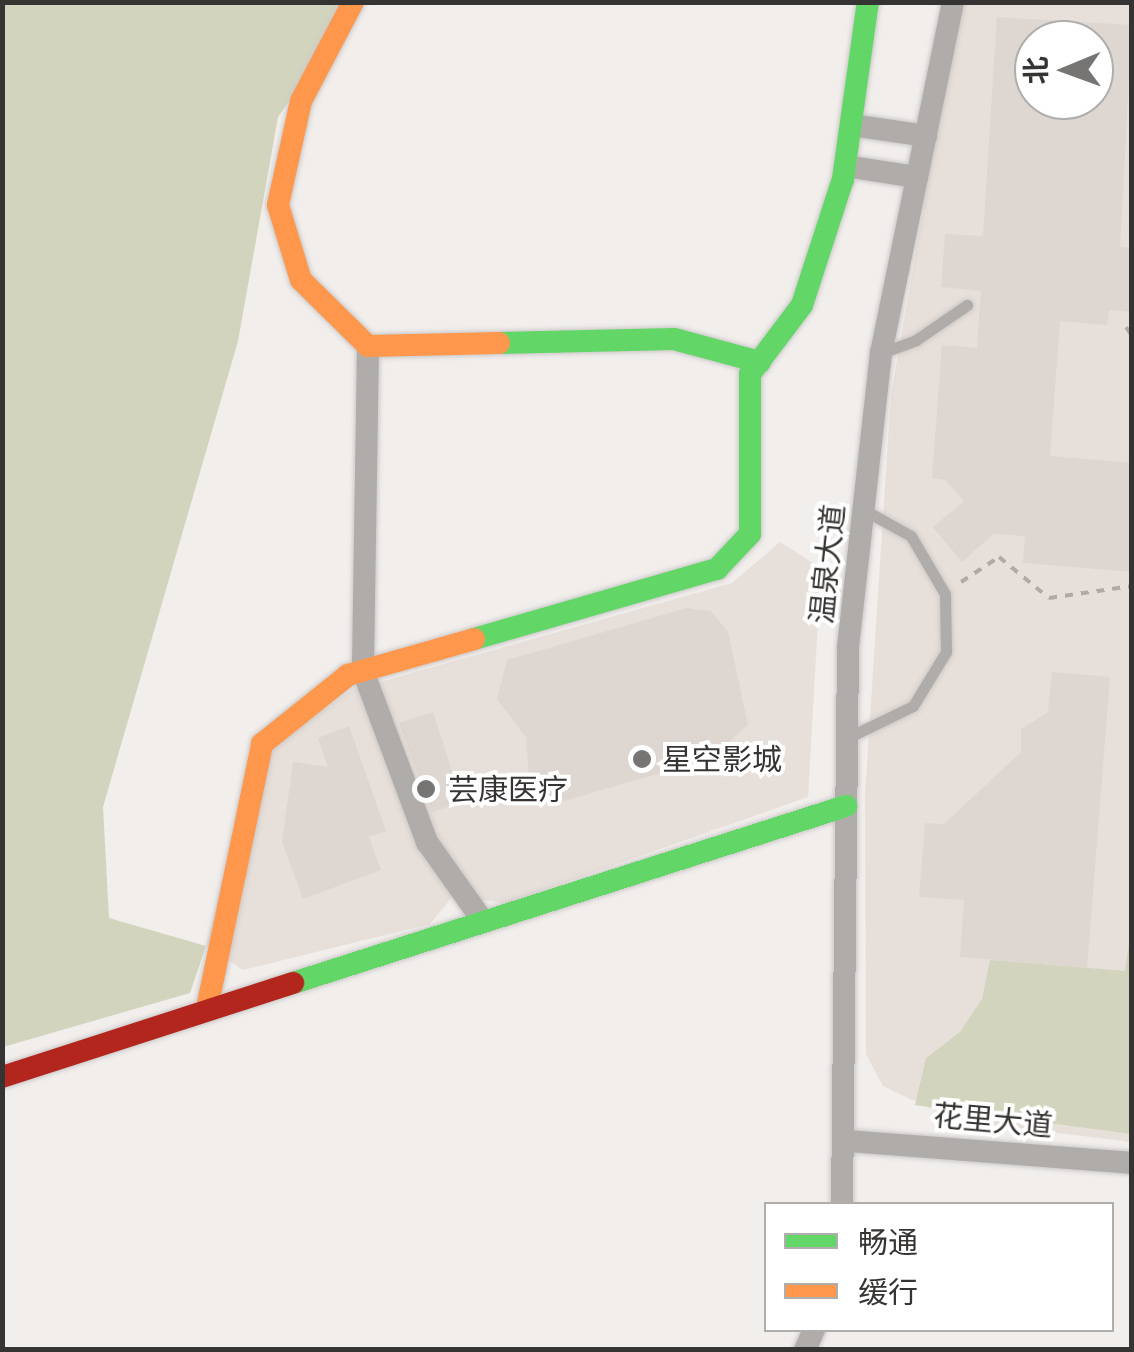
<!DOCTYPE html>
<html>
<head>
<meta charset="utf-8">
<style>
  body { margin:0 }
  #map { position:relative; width:1134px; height:1352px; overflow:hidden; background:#f1eeec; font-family:"Titillium Web","Noto Sans SC",sans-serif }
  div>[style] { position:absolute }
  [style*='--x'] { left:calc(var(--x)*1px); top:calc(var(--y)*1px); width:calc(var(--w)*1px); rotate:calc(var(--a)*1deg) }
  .built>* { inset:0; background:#e7dfd9 }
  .forest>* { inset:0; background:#d3d4bd }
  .building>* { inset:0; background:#ded6d0 }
  .path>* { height:4px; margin-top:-2px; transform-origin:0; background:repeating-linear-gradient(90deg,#afaba8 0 8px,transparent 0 16px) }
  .roads { filter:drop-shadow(0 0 2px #cbc9c8) drop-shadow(0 0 2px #cbc9c8) }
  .lane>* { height:11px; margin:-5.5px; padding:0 5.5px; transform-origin:5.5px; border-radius:5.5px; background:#b0aca9 }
  .street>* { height:22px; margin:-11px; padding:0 11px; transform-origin:11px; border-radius:11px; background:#b0aca9 }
  .fast>* { height:22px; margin:-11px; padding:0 11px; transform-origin:11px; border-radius:11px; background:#63d668 }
  .slow>* { height:22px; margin:-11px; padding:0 11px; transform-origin:11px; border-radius:11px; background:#ff974d }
  .jam>* { height:22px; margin:-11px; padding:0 11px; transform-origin:11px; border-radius:11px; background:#b3261e }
  .dots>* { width:28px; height:28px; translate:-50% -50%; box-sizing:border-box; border:5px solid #fff; border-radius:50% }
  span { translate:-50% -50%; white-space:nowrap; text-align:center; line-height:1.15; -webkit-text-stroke:8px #fff; paint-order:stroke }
  .street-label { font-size:30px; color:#363432 }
  .poi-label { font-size:30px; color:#363432 }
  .left { translate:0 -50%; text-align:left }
  .frame { position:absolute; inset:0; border:5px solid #363432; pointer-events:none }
  .legend { position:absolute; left:764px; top:1202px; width:350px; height:130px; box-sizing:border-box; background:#fff; border:2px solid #afaead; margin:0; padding:12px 18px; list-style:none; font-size:30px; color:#363432 }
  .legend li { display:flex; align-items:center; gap:20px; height:50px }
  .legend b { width:50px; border:2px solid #afaead }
  .north { position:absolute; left:1014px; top:20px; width:100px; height:100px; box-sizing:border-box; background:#fff; border:2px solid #afaead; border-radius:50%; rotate:269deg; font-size:28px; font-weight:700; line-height:40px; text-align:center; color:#363432 }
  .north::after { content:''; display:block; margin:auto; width:35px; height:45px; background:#777573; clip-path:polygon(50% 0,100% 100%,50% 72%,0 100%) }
</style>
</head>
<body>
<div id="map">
  <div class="built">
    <div style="clip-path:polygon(evenodd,959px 3px,1131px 3px,1131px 1142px,954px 1120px,883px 1086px,866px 1054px,865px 795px,891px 395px,959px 3px,1034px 40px,1094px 40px,1094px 100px,1034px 100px,1034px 40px)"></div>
    <div style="clip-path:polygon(780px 542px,821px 568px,808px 797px,506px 903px,453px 896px,430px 924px,243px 970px,206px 946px,252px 760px,352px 690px,732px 583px)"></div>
  </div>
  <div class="forest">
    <div style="clip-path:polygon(2px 3px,358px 3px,278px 117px,238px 341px,103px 807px,109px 918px,206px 946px,190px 993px,3px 1047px)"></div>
    <div style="clip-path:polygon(1131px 929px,1131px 1134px,915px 1105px,926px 1058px,960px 1032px,982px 999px,990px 960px,1125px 971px)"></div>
  </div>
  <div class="building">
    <div style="clip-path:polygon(evenodd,997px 17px,1132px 25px,1120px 247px,1132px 248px,1132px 312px,1109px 310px,1107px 325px,1060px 321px,1050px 456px,1132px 463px,1132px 572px,1023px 563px,1025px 536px,994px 534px,962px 562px,933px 527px,964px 501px,945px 480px,932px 478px,942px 345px,977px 348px,981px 291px,941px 287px,945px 234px,983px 236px,997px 17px,1034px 40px,1094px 40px,1094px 100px,1034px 100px,1034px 40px)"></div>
    <div style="clip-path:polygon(687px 608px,711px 611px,728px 632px,748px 725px,711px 758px,561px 802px,530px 791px,526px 737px,497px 699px,507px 660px)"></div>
    <div style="clip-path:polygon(1052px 672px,1110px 677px,1087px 968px,960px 957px,964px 900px,919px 897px,925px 823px,944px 824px,1021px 752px,1021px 729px,1048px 712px)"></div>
    <div style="clip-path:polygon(433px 712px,462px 802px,432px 812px,399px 723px)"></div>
    <div style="clip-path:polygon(349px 726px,386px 831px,369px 837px,381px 870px,303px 899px,282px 842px,293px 762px,328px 767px,318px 738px)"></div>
  </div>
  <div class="path">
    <div style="--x:1126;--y:327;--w:11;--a:56"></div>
    <div style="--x:961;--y:582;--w:45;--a:-33.3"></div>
    <div style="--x:999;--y:557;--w:65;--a:39.4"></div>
    <div style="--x:1049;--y:598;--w:84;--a:-8.2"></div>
  </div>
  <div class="roads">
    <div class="lane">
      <div style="--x:881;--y:353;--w:37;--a:-20"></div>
      <div style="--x:916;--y:340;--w:62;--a:-34.5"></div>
      <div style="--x:847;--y:738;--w:73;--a:-25.9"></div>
      <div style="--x:913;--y:706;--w:63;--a:-58.6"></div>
      <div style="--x:946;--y:652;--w:58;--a:-91"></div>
      <div style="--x:945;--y:594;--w:67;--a:-120.4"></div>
      <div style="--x:911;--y:536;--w:54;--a:-151"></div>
    </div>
    <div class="street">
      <div style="--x:851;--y:125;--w:76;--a:8.3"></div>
      <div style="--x:845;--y:166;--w:73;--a:8.7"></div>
      <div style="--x:368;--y:346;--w:325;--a:90.9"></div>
      <div style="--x:363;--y:671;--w:183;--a:69.5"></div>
      <div style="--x:427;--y:842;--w:97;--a:54.7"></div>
      <div style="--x:848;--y:1141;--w:285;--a:4.4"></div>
      <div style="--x:842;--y:1204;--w:557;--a:-89.38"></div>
      <div style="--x:848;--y:647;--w:296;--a:-83.6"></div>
      <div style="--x:881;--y:353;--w:358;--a:-78.4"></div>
      <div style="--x:805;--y:1350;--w:22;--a:-66"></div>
    </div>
    <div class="fast">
      <div style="--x:499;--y:343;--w:175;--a:-1.3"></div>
      <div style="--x:674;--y:339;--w:89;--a:15"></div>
      <div style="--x:474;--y:639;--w:253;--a:-16.1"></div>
      <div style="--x:717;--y:569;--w:48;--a:-46.7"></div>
      <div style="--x:750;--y:534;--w:160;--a:-90"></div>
      <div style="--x:750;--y:374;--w:86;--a:-53"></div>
      <div style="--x:802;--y:305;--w:133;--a:-72"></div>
      <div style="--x:843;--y:179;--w:179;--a:-82"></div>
      <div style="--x:293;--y:983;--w:581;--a:-17.75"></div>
    </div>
    <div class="slow">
      <div style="--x:353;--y:2;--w:112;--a:117.7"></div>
      <div style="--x:301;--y:101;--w:107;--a:102.5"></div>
      <div style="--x:278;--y:205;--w:78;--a:73"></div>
      <div style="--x:301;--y:280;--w:94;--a:44.6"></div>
      <div style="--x:368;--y:346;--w:131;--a:-1.3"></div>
      <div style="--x:207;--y:1008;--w:270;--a:-78.2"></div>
      <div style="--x:262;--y:744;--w:110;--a:-38.7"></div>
      <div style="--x:348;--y:675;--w:131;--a:-15.9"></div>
    </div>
    <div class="jam">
      <div style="--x:2;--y:1077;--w:306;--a:-17.9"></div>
    </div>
  </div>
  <div class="dots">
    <div style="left:642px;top:759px;background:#777573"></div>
    <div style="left:426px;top:789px;background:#777573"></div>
  </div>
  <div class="street-label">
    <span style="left:827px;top:564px;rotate:-84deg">温泉大道</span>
    <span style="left:993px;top:1120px;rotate:5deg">花里大道</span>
  </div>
  <div class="poi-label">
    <span class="left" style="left:662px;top:759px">星空影城</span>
    <span class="left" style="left:448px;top:789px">芸康医疗</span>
  </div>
  <div class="frame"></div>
  <ul class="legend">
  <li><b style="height:12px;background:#63d668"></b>畅通</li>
  <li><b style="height:12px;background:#ff974d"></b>缓行</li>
  </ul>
  <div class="north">北</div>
</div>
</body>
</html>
